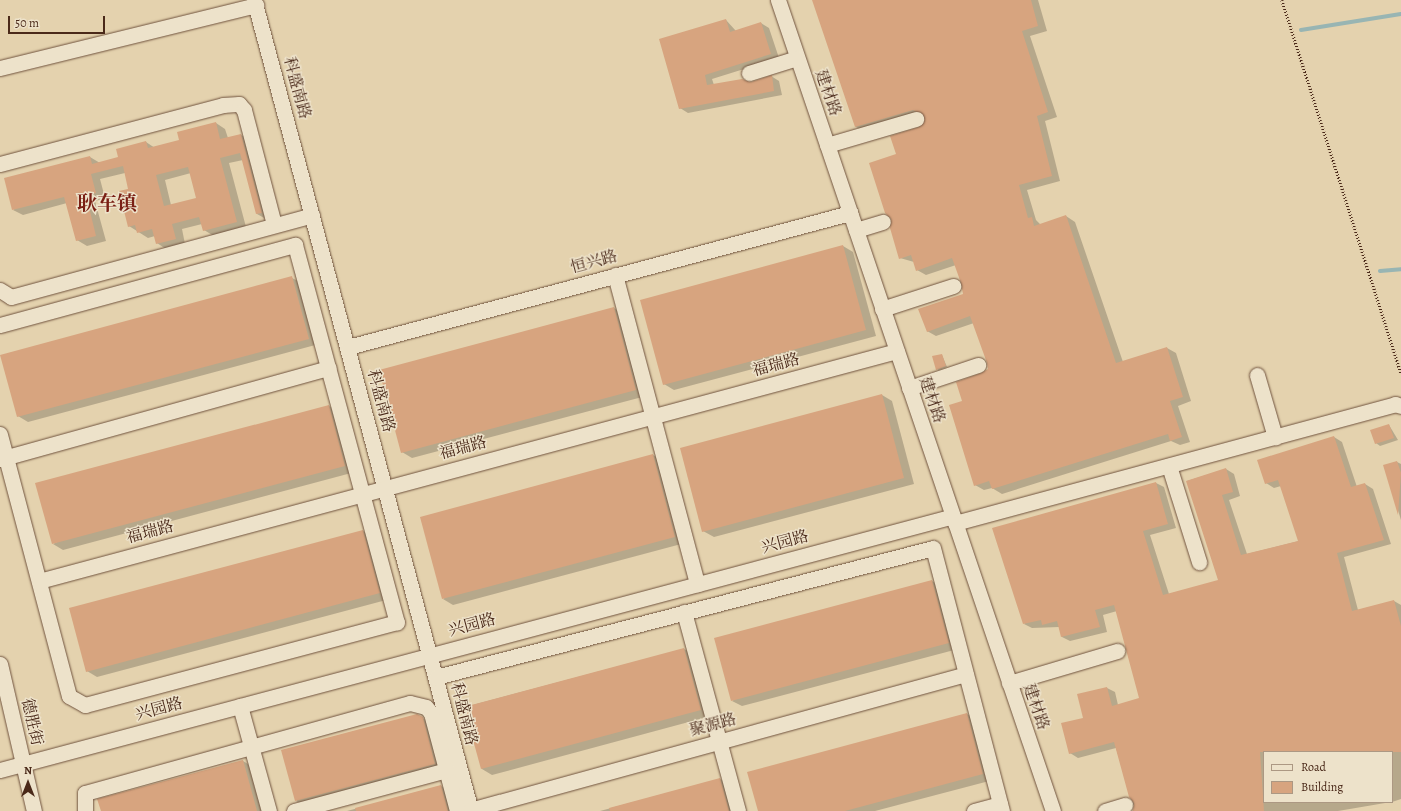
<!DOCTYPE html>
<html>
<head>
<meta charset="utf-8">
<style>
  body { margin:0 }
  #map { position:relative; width:1401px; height:811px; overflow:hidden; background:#e4d2ae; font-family:Alegreya,"Noto Serif SC",serif }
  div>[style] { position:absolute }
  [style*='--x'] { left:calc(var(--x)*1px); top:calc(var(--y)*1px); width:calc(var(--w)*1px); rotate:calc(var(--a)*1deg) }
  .shadow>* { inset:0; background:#0003 }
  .stream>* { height:4px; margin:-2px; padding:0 2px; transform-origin:2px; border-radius:2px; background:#98b5b3 }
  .building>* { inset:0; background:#d7a47f }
  .path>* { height:2.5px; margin-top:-1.25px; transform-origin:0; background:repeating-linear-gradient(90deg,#4a2919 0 1px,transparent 0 3px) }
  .roads { filter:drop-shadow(0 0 1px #70533e) drop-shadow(0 0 1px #70533e) }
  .minor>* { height:15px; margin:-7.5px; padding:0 7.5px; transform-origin:7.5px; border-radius:7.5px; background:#ede2ca }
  span { translate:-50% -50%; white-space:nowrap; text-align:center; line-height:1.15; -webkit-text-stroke:3px #ede2ca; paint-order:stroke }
  .street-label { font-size:16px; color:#4a2919 }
  .district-label { font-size:20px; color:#7a1f14; font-weight:700 }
  .legend { position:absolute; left:1263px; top:751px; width:130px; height:52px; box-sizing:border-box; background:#ede2ca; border:1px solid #ac9883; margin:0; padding:5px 7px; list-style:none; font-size:12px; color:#4a2919 }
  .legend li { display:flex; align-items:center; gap:8px; height:20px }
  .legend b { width:20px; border:1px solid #ac9883 }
  .north { position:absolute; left:8px; top:763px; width:40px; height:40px; -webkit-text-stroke:3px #ede2ca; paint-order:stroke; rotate:0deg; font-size:11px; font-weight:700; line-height:16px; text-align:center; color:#4a2919 }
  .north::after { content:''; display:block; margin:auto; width:14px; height:18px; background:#4a2919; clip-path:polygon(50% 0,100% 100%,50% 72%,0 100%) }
  .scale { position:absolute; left:8px; top:16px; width:97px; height:18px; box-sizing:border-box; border:2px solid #4a2919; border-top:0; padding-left:5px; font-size:12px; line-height:14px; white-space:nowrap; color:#4a2919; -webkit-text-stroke:3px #ede2ca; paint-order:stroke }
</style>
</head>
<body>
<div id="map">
  <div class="shadow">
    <div style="clip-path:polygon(814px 0,1038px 0,1047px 31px,1030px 36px,1057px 117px,1045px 121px,1060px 181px,1027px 190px,1036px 220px,1041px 225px,1066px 216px,1075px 222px,1123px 362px,1167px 348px,1176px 353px,1191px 401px,1178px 406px,1190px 442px,1180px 445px,1171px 441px,1002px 494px,992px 488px,984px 490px,975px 485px,963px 401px,989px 370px,988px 362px,974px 323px,936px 336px,927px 331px,964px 294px,956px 265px,926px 275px,917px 270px,914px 262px,900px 258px,898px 155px,926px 116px,865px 132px,856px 127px)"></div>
    <div style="clip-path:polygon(726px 20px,736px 31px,761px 23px,769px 28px,779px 58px,712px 79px,714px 85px,751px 83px,771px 76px,779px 81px,782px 95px,688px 113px,680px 108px)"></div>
    <div style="clip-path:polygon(evenodd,216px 123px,225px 129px,228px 138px,241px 135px,250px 140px,266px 219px,257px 214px,243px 160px,229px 163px,246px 227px,214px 236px,204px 230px,202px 224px,182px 229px,185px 244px,166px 249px,157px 243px,155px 236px,148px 238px,129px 226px,130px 189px,125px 173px,100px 179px,105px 198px,95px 201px,106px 241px,87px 246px,77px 240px,67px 203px,23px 215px,13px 210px,90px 157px,100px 163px,120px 158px,146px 142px,155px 148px,180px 141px,216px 123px,191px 173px,197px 199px,171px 205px,165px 180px,191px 173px)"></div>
    <div style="clip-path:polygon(843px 246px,853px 252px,876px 336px,674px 390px,664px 384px)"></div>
    <div style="clip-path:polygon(292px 278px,302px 283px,319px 344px,28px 422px,18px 416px)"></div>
    <div style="clip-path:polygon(614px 308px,624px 314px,646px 396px,412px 458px,402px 452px)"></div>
    <div style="clip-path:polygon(942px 355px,947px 367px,939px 370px,937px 369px)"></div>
    <div style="clip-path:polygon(882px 395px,892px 401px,914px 484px,714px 537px,703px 531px)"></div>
    <div style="clip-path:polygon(329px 406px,339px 412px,355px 472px,63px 550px,53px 544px)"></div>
    <div style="clip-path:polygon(1389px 425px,1398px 440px,1380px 446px,1376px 443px)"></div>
    <div style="clip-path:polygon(1334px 437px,1342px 442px,1357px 487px,1365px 484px,1373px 489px,1391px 544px,1344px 557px,1358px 610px,1394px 601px,1401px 605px,1401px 799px,1392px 802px,1392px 752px,1264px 752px,1264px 802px,1391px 802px,1338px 811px,1135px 811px,1116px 748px,1078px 758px,1070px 753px,1084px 718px,1107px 688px,1115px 692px,1118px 705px,1140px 699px,1117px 611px,1103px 615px,1107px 632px,1070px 641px,1062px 637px,1059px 627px,1032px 628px,1024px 624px,1156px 483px,1164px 487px,1176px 528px,1150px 535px,1169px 594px,1219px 581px,1187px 481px,1226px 469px,1234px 474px,1240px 496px,1229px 500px,1247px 554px,1299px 541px,1281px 486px,1274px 488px,1266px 483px)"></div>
    <div style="clip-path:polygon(653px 455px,663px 461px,685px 543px,453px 605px,443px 599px)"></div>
    <div style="clip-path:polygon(1397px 462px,1401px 464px,1401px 520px,1384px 466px)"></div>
    <div style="clip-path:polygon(363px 531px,373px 537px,390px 599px,97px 677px,87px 671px)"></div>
    <div style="clip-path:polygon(932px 581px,942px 587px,958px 649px,742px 706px,732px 701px)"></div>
    <div style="clip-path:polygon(684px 649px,694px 655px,711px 716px,492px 775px,482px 769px,465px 707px)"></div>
    <div style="clip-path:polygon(967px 714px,977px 720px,993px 780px,875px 811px,759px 811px)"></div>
    <div style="clip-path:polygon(417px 715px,433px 724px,445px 769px,306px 807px,296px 801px)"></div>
    <div style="clip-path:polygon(243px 761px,253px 767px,265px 811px,102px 811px)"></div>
    <div style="clip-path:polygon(720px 779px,730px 785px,738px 811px,600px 811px)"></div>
    <div style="clip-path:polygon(441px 786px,451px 792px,456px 811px,347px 811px)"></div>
  </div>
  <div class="stream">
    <div style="--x:1301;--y:30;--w:101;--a:-9.1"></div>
    <div style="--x:1380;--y:271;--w:21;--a:-5"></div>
  </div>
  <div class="building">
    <div style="clip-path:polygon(812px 0,1031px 0,1038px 26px,1022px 31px,1048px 112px,1037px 116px,1052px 176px,1019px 185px,1028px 218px,1032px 217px,1034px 226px,1066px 215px,1116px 363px,1167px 347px,1183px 397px,1170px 401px,1182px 437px,1170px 441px,1168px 434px,992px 489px,989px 481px,974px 486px,949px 405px,962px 401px,956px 382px,981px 373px,988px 369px,987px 363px,970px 316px,927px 332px,918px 309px,963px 294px,961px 283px,952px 258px,916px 271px,911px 255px,899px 259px,890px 228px,891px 219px,885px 213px,869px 163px,896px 154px,890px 136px,919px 127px,924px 116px,913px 110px,855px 127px)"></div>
    <div style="clip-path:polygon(726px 19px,730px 32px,761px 22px,771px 54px,705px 75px,707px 85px,742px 79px,751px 82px,772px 75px,774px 91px,679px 109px,659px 39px)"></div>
    <div style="clip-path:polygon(evenodd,216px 122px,220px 139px,241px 134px,262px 213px,256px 214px,240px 153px,220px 158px,237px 222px,203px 231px,199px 217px,172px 224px,176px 239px,156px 244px,152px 229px,137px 233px,135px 225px,128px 227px,119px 191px,128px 189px,123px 166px,91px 174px,96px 193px,86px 195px,96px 236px,76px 241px,64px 197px,12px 210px,4px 178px,90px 156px,92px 164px,118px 157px,116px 149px,146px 141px,148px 148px,179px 140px,177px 132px,216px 122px,188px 167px,196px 198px,164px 206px,156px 175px,188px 167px)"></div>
    <div style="clip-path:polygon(843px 245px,866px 330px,663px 385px,640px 300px)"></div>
    <div style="clip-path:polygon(292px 276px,309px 339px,17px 417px,0 355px)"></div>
    <div style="clip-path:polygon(614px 307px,636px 390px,401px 453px,379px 370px)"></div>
    <div style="clip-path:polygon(942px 354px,946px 366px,936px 370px,932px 356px)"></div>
    <div style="clip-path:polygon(882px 394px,904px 478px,702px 532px,680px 448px)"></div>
    <div style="clip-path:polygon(329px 405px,345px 466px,52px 544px,35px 483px)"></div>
    <div style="clip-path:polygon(1389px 424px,1394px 438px,1375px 444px,1370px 430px)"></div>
    <div style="clip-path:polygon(1334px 436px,1351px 487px,1365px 483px,1384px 540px,1337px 553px,1352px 611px,1394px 600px,1401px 626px,1401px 752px,1260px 752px,1264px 811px,1133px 811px,1134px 803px,1129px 797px,1114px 742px,1069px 754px,1061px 723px,1083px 718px,1077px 694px,1107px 687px,1112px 706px,1139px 698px,1114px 605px,1095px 610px,1100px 627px,1061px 637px,1057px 621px,1042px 625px,1041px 620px,1023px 624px,992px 528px,1156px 482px,1168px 524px,1143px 531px,1163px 595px,1218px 580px,1186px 481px,1226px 468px,1233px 492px,1222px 495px,1241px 555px,1298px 541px,1278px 480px,1265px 484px,1257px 460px)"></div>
    <div style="clip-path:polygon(653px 454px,675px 537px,442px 599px,420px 517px)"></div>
    <div style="clip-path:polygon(1397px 461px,1401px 473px,1398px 515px,1383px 465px)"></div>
    <div style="clip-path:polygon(363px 530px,380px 593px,86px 672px,69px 608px)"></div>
    <div style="clip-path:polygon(932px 580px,949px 643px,731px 701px,714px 638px)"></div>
    <div style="clip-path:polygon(684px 648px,701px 710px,481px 769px,464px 707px)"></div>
    <div style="clip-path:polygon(967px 713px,983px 774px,845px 811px,758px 811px,747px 772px)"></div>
    <div style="clip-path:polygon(417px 714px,423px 717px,435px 764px,295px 801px,281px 750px)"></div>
    <div style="clip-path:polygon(243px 760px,257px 811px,101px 811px,97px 799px)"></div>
    <div style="clip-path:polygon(720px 778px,729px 811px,610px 811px,609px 808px)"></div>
    <div style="clip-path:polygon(441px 785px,448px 811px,356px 811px,355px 808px)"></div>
  </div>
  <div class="path">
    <div style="--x:1282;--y:0;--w:392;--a:72.3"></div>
  </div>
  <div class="roads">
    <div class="minor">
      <div style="--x:254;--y:0;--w:840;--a:75.02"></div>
      <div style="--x:778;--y:0;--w:856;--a:71.27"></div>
      <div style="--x:0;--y:68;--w:264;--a:-13.8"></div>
      <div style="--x:749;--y:73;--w:50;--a:-17.4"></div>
      <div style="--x:827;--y:145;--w:93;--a:-16.3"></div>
      <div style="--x:0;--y:164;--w:231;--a:-14.8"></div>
      <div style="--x:223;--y:105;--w:16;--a:-4"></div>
      <div style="--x:239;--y:104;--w:8;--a:50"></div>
      <div style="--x:244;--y:110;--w:118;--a:75.3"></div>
      <div style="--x:856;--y:230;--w:28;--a:-17"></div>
      <div style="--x:615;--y:275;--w:320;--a:75.1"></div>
      <div style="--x:0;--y:290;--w:13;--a:32"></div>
      <div style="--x:11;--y:297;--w:312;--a:-15.2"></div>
      <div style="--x:882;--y:309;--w:75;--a:-17.9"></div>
      <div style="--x:0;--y:325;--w:306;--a:-15.2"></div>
      <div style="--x:295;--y:245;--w:391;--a:74.9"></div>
      <div style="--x:397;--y:622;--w:323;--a:165.1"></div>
      <div style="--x:85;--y:705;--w:18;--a:-151"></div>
      <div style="--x:69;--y:696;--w:271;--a:-104.8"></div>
      <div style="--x:348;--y:347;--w:520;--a:-14.95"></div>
      <div style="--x:1257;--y:375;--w:65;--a:73.8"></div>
      <div style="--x:909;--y:388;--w:73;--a:-18.4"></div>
      <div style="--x:0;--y:459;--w:341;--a:-15.5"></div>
      <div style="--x:1169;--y:466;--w:101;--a:72.6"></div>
      <div style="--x:955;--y:523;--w:456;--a:-15.1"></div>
      <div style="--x:1395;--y:404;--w:6;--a:18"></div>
      <div style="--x:39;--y:581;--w:888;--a:-15.01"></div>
      <div style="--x:684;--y:612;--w:206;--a:74.8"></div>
      <div style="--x:0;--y:664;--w:151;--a:77"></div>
      <div style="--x:436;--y:677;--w:513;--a:-14.55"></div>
      <div style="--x:933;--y:548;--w:272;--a:75.3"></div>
      <div style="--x:1009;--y:683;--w:113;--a:-16.5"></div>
      <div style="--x:240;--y:706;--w:109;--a:74.6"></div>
      <div style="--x:0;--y:770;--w:986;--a:-14.92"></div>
      <div style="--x:470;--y:810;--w:514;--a:-15.33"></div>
      <div style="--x:85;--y:811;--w:18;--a:-90"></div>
      <div style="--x:85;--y:793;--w:337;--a:-15.5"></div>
      <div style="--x:410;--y:703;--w:16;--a:14"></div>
      <div style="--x:426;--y:707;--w:8;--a:50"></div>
      <div style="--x:431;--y:713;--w:101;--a:75.1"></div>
      <div style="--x:294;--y:811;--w:158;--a:-15"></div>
      <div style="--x:974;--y:811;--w:27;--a:-15"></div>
      <div style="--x:1105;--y:811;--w:21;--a:-17"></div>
    </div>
  </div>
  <div class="street-label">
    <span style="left:297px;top:88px;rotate:75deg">科盛南路</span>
    <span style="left:828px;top:93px;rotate:71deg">建材路</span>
    <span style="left:594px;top:262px;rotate:-15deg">恒兴路</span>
    <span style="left:776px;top:365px;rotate:-15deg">福瑞路</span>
    <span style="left:932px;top:400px;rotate:71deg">建材路</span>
    <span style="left:381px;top:401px;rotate:75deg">科盛南路</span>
    <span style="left:463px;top:448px;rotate:-15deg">福瑞路</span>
    <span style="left:150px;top:532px;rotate:-15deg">福瑞路</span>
    <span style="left:785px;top:542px;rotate:-15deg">兴园路</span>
    <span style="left:472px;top:625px;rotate:-15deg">兴园路</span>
    <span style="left:1036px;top:707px;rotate:71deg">建材路</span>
    <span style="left:159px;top:709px;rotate:-15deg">兴园路</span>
    <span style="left:464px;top:714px;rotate:76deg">科盛南路</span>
    <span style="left:32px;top:722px;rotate:77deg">德胜街</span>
    <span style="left:713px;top:725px;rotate:-15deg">聚源路</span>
  </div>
  <div class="district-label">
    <span style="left:107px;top:203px">耿车镇</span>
  </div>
  <ul class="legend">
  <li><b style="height:5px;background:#ede2ca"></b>Road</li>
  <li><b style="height:11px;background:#d7a47f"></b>Building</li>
  </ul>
  <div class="north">N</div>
  <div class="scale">50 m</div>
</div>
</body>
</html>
